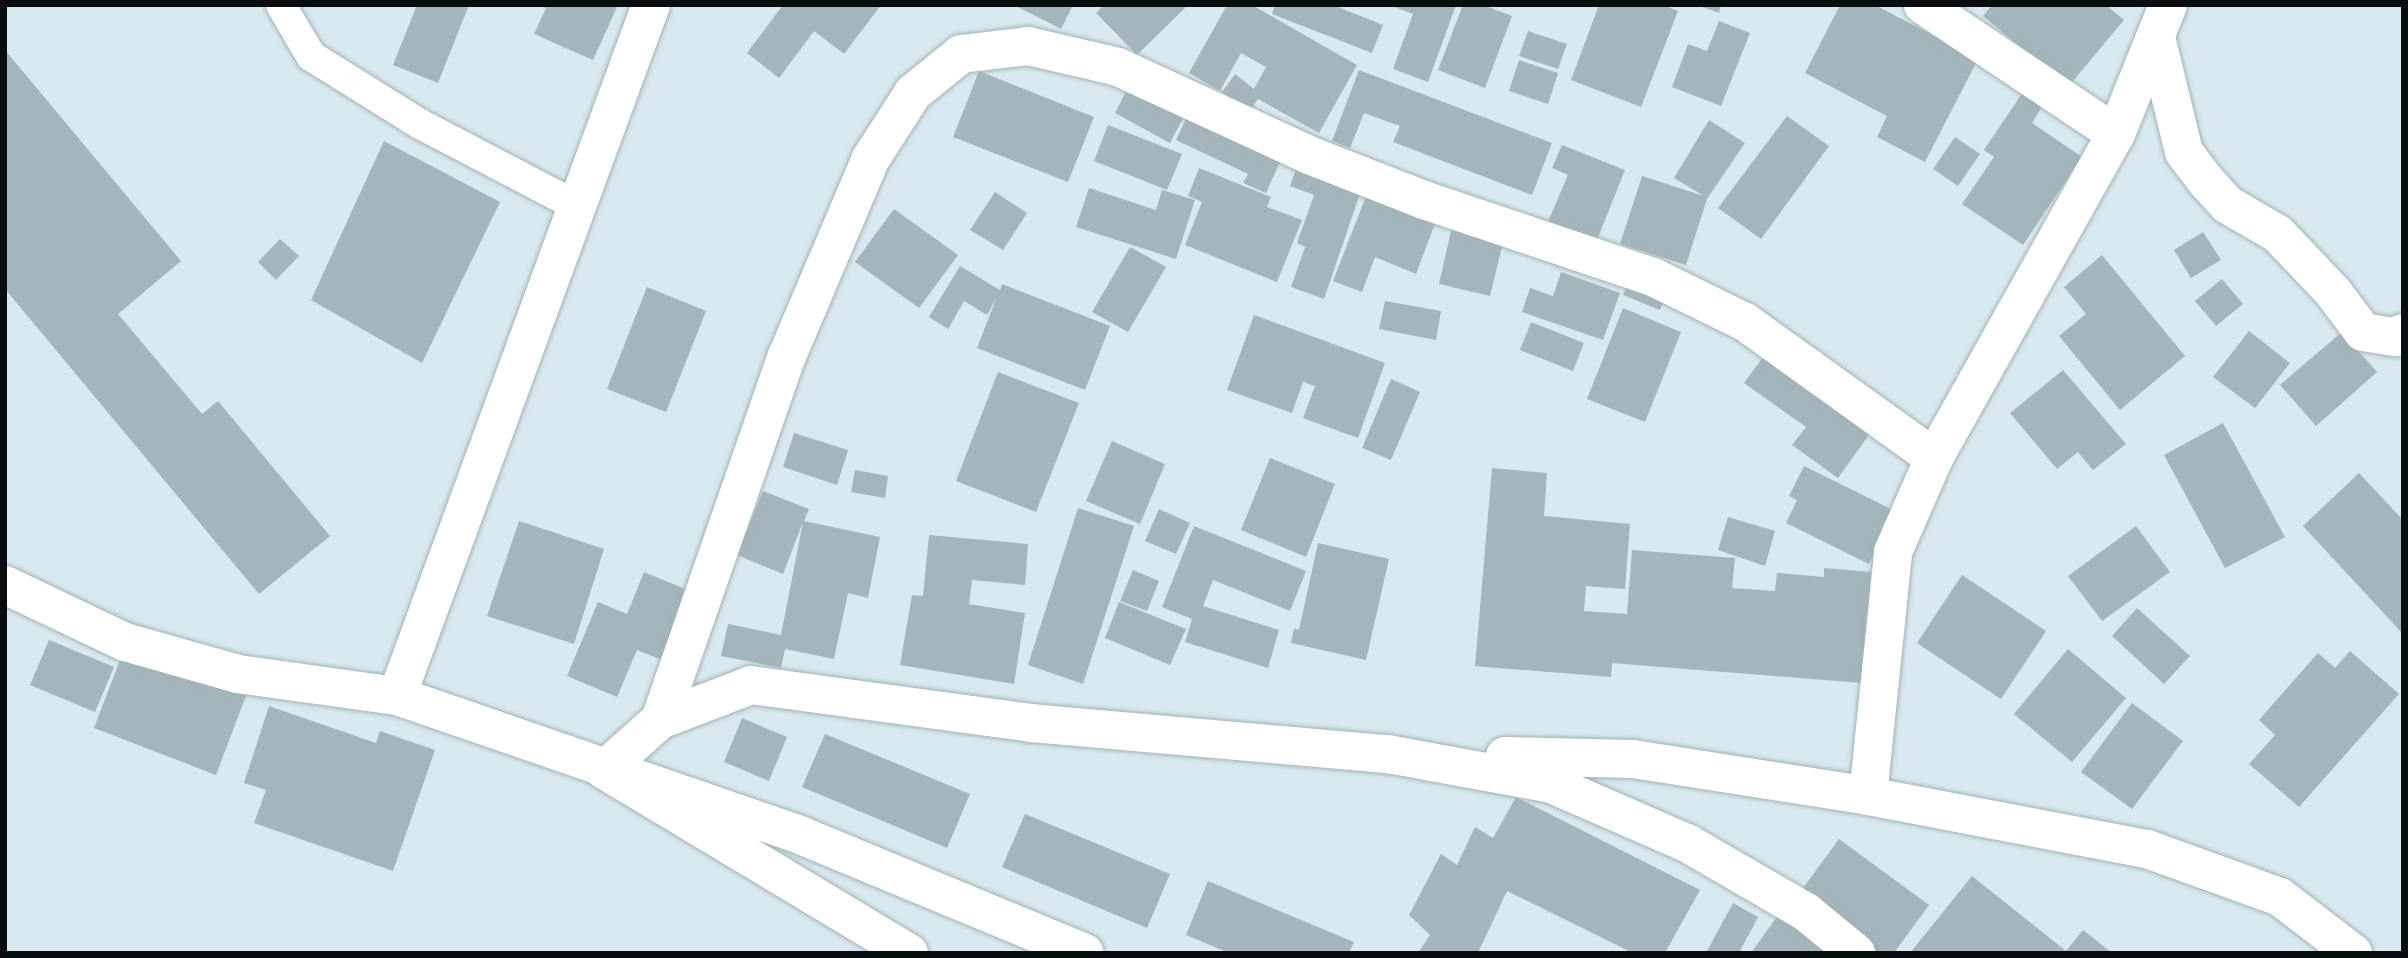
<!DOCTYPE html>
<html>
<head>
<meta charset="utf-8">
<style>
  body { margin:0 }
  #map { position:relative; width:2408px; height:958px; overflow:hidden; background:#d8eaef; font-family:"PT Sans Narrow",sans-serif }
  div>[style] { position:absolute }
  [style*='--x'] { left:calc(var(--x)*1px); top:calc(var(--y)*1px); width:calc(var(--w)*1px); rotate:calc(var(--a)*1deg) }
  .building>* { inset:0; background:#a4b6bb }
  .roads { filter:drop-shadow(0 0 2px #a1b2b7) drop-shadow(0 0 2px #a1b2b7) }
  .service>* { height:30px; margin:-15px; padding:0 15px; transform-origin:15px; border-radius:15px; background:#fff }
  .minor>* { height:38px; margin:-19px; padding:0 19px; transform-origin:19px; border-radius:19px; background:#fff }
  .tertiary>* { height:38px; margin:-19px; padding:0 19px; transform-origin:19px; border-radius:19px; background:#fff }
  span { translate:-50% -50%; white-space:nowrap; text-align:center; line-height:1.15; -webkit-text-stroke:6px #e5f8fd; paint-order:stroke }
  .frame { position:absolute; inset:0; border:7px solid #080e10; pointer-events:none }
</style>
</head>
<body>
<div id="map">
  <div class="building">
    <div style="clip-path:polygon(417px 5px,469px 5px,438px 83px,393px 65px)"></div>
    <div style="clip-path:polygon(539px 5px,618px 5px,593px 60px,534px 34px,546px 8px)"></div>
    <div style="clip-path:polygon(783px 5px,881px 5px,844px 54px,814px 31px,779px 78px,747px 53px)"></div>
    <div style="clip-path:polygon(1014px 5px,1073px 5px,1061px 29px)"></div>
    <div style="clip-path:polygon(1104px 5px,1188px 5px,1137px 55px,1096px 13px)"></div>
    <div style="clip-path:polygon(1227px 5px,1252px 5px,1357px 65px,1319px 133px,1258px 99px,1249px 112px,1222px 92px,1235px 74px,1254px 89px,1266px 67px,1241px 53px,1220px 91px,1189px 73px)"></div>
    <div style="clip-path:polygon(1275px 5px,1333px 5px,1383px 25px,1372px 53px,1272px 14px)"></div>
    <div style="clip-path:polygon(1456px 5px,1428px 82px,1393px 69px,1413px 14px,1389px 5px)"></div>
    <div style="clip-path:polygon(1463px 5px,1483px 5px,1512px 16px,1485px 88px,1438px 70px)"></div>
    <div style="clip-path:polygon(1599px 5px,1663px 5px,1678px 11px,1641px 107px,1571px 80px)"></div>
    <div style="clip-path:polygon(1697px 5px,1721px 5px,1719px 13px)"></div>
    <div style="clip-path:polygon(1840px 5px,1875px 5px,1978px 59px,1925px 162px,1877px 137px,1887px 116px,1805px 73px)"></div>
    <div style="clip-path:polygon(1992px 5px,2106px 5px,2124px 20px,2068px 87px,1983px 16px)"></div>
    <div style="clip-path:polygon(1719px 21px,1750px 33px,1721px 106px,1672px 87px,1688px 44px,1707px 51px)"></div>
    <div style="clip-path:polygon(1528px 31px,1567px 44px,1558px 69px,1519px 56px)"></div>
    <div style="clip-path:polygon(5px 50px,181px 261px,118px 314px,202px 414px,218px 401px,330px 536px,259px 594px,5px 289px)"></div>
    <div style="clip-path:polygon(1519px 60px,1558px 73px,1548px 104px,1509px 91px)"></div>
    <div style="clip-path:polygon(1359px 70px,1552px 143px,1532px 195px,1393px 142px,1400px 126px,1364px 113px,1350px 148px,1332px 141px)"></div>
    <div style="clip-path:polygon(979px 71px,1094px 117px,1068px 182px,953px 137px)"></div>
    <div style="clip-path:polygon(1131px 82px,1186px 113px,1170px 143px,1115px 113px)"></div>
    <div style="clip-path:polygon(2023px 92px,2043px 105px,2032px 123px,2082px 157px,2023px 245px,1962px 204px,1994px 157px,1984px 150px)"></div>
    <div style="clip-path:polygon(1188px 114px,1282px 157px,1266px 193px,1243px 183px,1248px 174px,1176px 140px)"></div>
    <div style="clip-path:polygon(1787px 116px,1829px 146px,1761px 239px,1718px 208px)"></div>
    <div style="clip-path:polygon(1709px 120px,1745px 143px,1707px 199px,1686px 265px,1620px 244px,1642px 176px,1704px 196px,1674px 178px)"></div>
    <div style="clip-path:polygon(1108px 125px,1182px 154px,1167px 190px,1094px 161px)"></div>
    <div style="clip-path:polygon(1955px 137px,1980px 154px,1958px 186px,1933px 169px)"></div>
    <div style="clip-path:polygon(384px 141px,500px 202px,422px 363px,311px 300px)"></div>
    <div style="clip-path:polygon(1562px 145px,1625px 170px,1595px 245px,1546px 226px,1568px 175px,1552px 168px)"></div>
    <div style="clip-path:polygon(1298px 163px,1363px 185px,1324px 299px,1291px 287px,1305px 247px,1297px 243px,1314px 195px,1290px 186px)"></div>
    <div style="clip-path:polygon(1199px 168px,1271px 197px,1267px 207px,1302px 220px,1277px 282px,1185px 245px,1202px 202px,1188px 196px)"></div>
    <div style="clip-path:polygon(1370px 186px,1439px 213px,1416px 274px,1375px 257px,1362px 292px,1333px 281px)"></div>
    <div style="clip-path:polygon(1089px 188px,1156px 210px,1162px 190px,1195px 200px,1176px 259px,1076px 227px)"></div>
    <div style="clip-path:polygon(995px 192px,1027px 213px,1003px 250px,970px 230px)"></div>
    <div style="clip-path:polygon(894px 209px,958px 255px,919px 308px,855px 262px)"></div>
    <div style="clip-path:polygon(1453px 222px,1505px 234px,1490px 296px,1439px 284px)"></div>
    <div style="clip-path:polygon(2203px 232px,2221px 260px,2191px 278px,2174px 250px)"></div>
    <div style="clip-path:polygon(280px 239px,299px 256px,276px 280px,258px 262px)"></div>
    <div style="clip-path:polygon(1130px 247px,1166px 267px,1128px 332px,1092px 312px)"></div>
    <div style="clip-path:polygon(2102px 255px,2185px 356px,2120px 410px,2059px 336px,2086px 314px,2064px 287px)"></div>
    <div style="clip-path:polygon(960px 266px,1000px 290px,1002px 284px,1110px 326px,1085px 390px,977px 348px,996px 299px,987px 315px,964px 301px,948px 329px,929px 317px)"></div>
    <div style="clip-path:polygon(1561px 272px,1620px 293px,1603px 340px,1522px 312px,1530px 288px,1553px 296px)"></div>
    <div style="clip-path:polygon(1632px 273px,1669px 286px,1660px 310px,1623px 295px)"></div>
    <div style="clip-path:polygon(2222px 279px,2243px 304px,2216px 326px,2195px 301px)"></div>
    <div style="clip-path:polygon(647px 287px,706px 311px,666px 412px,607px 389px)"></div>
    <div style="clip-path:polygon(1385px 301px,1441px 311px,1436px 340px,1379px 329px)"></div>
    <div style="clip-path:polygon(1623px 308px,1681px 332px,1645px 422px,1587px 399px)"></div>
    <div style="clip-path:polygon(1254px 315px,1385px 363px,1358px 438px,1303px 418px,1315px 386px,1303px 382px,1292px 413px,1227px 390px)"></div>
    <div style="clip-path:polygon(1531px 322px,1584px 343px,1573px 371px,1520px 350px)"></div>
    <div style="clip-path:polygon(2249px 331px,2290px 363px,2255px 408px,2213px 377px)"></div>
    <div style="clip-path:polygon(2342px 332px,2377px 372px,2316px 426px,2280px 385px)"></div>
    <div style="clip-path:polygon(1772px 345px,1879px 421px,1838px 478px,1792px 445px,1806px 427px,1744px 383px)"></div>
    <div style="clip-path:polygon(2063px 370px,2126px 444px,2093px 470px,2078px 452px,2057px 469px,2010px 413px)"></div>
    <div style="clip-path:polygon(998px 372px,1079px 403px,1036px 512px,956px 481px)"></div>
    <div style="clip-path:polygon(1391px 379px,1420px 392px,1391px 460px,1362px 448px)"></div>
    <div style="clip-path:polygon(2223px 423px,2285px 537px,2225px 568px,2164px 455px)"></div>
    <div style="clip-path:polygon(794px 433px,848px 450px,837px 485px,783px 467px)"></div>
    <div style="clip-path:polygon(1112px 441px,1165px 464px,1140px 524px,1086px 501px)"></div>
    <div style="clip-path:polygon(1270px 458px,1335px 484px,1306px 557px,1241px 530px)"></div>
    <div style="clip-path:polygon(1804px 466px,1895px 511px,1869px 564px,1786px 523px,1797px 500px,1789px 496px)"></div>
    <div style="clip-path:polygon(1492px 468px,1547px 473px,1544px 516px,1630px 524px,1625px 589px,1586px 586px,1584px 611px,1627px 614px,1632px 550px,1735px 558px,1732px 588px,1775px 591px,1777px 573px,1824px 577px,1824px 568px,1871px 572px,1862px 683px,1612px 663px,1611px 677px,1475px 666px)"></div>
    <div style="clip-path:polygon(855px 470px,888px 476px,885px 498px,851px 492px)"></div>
    <div style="clip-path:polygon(2359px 473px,2403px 520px,2403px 634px,2303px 526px)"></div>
    <div style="clip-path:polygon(763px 491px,809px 509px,804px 521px,880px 537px,868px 598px,848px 593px,834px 659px,785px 649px,781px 668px,721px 656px,728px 624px,781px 635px,803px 522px,783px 574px,737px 555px)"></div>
    <div style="clip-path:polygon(1078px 508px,1134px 526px,1083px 684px,1028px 665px)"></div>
    <div style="clip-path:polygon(1159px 509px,1190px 523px,1176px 554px,1145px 541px)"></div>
    <div style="clip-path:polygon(1728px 517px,1775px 531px,1765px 566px,1718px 550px)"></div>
    <div style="clip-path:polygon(519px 521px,604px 549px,574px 644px,487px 616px)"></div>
    <div style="clip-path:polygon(1194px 526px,1306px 571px,1290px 611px,1213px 580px,1203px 606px,1279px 630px,1268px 668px,1185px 642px,1192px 619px,1162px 607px)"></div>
    <div style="clip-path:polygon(2136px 526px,2170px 572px,2102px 621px,2068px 576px)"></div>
    <div style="clip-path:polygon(929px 535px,1028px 544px,1025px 585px,972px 580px,969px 604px,1025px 613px,1014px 684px,900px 665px,912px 595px,923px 596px)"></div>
    <div style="clip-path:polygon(1318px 543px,1389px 559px,1366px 660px,1291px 643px,1294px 628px,1299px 630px)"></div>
    <div style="clip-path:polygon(1133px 570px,1159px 581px,1147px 611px,1120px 601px)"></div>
    <div style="clip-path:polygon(644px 572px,695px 593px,667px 662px,637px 650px,617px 697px,567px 676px,598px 602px,627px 614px)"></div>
    <div style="clip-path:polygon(1962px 575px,2046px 631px,2001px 699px,1917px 643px)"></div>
    <div style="clip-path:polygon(1119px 602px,1186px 629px,1170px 665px,1105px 638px)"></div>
    <div style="clip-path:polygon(2137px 608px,2190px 656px,2164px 684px,2112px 636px)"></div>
    <div style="clip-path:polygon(49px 640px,114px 667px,95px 712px,30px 685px)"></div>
    <div style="clip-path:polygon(125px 647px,247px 693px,216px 775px,94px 728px)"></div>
    <div style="clip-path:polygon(2068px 649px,2126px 698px,2072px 762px,2014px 714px)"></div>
    <div style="clip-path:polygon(2350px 651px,2399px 694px,2299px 807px,2249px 764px,2275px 735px,2259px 720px,2318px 653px,2335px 668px)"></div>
    <div style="clip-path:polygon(2132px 703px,2183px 741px,2132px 809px,2081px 772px)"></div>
    <div style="clip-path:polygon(269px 706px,376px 743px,380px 731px,435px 750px,393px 871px,254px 823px,266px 790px,244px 783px)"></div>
    <div style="clip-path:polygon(742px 718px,787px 737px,769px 781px,724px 762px)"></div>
    <div style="clip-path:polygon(825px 734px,970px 794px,947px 848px,802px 787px)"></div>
    <div style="clip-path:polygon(1516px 797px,1700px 890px,1665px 953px,1633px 953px,1507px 891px,1478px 953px,1418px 953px,1430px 935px,1409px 915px,1441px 854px,1457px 865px,1475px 827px,1493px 838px)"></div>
    <div style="clip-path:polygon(1025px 814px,1170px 874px,1147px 928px,1002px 867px)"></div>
    <div style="clip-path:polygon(1839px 839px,1929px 905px,1894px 953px,1868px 953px,1795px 899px)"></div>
    <div style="clip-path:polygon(1972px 876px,2066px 951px,2083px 930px,2112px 953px,1910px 953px)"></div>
    <div style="clip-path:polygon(1208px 881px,1354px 942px,1349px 953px,1229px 953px,1186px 935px)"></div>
    <div style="clip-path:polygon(1733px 903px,1758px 917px,1739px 953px,1706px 953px)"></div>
    <div style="clip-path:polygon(1781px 911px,1839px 953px,1751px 953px)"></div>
  </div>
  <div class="roads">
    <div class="service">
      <div style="--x:281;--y:5;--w:59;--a:59.5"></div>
      <div style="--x:311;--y:56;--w:128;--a:32"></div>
      <div style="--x:420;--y:124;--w:177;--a:27.6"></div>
    </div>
    <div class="minor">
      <div style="--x:1923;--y:5;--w:232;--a:33.8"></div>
      <div style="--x:2156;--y:37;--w:118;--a:76.3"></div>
      <div style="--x:2184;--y:152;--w:38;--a:53"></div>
      <div style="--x:2207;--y:182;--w:31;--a:48"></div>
      <div style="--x:2228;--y:205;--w:58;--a:30.1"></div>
      <div style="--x:2278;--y:234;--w:80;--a:46.5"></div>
      <div style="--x:2333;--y:292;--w:50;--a:53.1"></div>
      <div style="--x:2363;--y:332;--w:33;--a:9"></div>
      <div style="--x:2396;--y:337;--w:8;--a:-30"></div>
      <div style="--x:397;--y:696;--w:736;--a:-69.82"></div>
      <div style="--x:660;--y:720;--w:386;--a:-70.8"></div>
      <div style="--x:787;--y:356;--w:213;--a:-67"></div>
      <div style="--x:870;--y:160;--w:80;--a:-57.3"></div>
      <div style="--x:913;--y:93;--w:62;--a:-39.1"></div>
      <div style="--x:961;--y:54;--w:67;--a:-6.8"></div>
      <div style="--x:1028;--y:46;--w:92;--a:13.1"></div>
      <div style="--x:1118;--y:67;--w:210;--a:24.7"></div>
      <div style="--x:1309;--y:155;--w:123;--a:21.4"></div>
      <div style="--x:1424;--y:200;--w:242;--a:18.6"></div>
      <div style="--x:1653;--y:277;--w:102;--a:26.1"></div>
      <div style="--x:1745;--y:322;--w:233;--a:35.7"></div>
      <div style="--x:1505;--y:756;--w:128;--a:1.3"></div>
      <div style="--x:1633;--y:759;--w:238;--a:8.9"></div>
      <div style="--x:1868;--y:796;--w:284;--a:10.8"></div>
      <div style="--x:2147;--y:849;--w:141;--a:19.8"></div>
      <div style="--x:2280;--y:897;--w:92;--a:37.5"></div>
      <div style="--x:1868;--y:796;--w:245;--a:-84.1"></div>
      <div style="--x:1893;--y:552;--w:103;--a:-66.4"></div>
      <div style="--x:1934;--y:458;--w:372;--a:-60.7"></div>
      <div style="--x:2116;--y:134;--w:139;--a:-68"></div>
      <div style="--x:909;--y:953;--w:356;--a:-149"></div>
      <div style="--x:604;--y:770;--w:75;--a:-41.8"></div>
      <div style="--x:660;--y:720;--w:97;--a:-21"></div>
      <div style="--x:751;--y:685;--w:283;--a:7.7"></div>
      <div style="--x:1031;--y:723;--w:358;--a:5"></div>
      <div style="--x:1388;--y:754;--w:166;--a:10.4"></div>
      <div style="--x:1551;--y:784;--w:148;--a:23.5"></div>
      <div style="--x:1687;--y:843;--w:138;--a:30.1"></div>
      <div style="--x:1806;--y:912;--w:65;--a:39.4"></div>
    </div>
    <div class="tertiary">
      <div style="--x:5;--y:585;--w:133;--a:25.4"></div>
      <div style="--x:125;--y:642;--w:117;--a:15.8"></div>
      <div style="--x:238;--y:674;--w:161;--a:7.9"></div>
      <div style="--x:397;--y:696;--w:426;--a:19"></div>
      <div style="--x:800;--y:835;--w:308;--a:22.5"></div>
    </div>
  </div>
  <div class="frame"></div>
</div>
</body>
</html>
